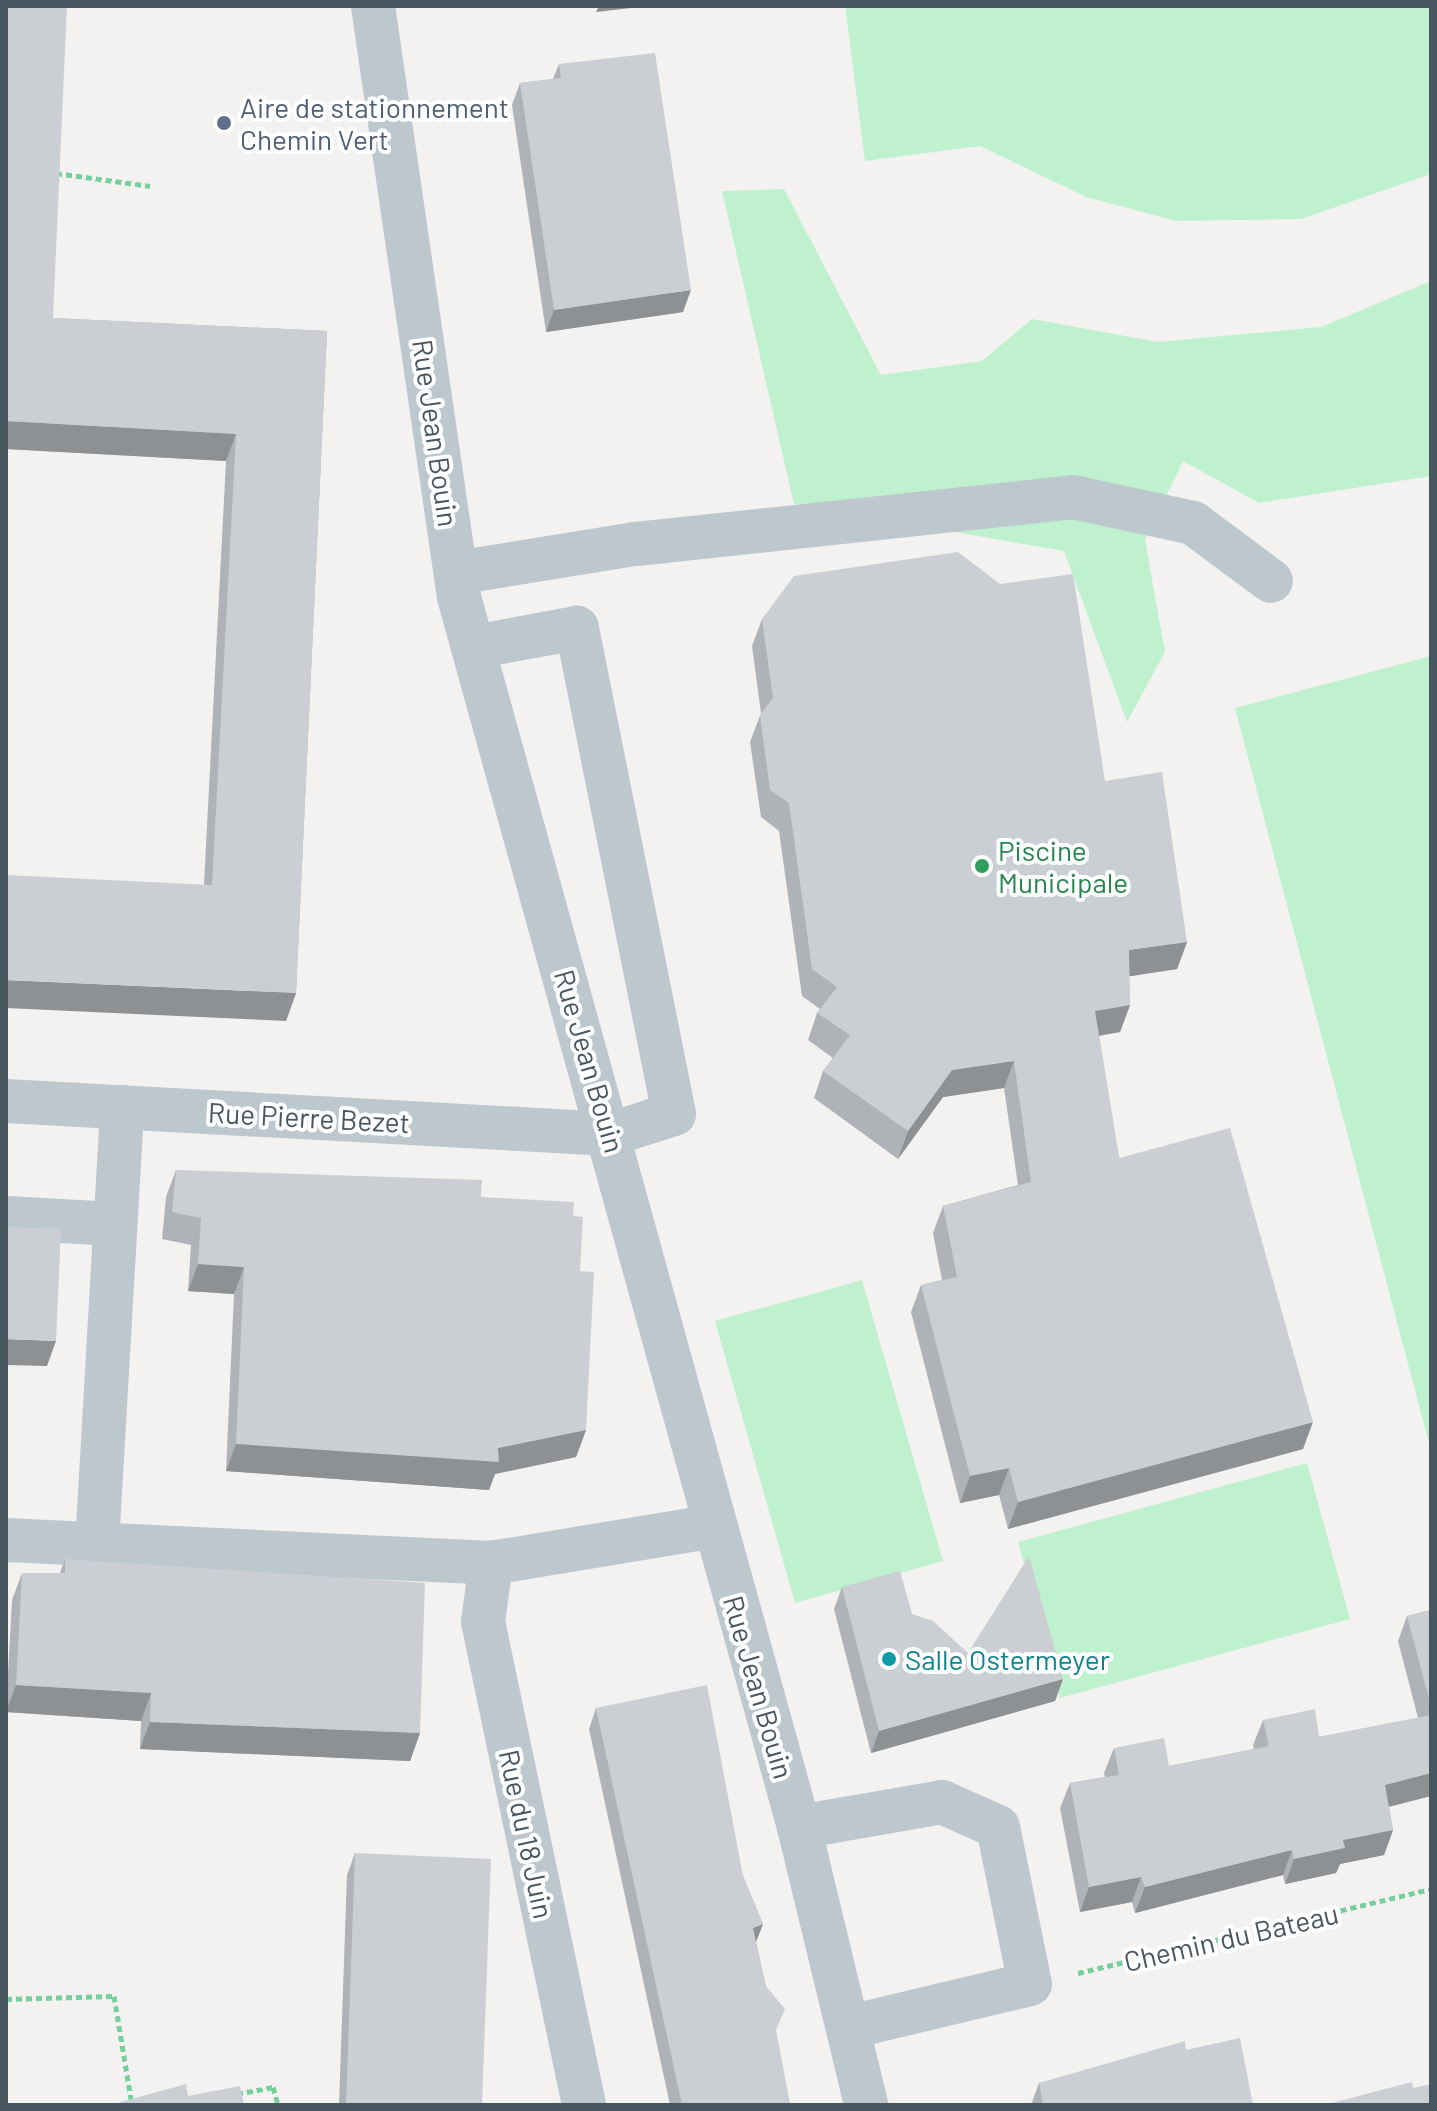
<!DOCTYPE html>
<html>
<head>
<meta charset="utf-8">
<style>
  body { margin:0 }
  #map { position:relative; width:1437px; height:2111px; overflow:hidden; background:#f4f1f1; font-family:Barlow,sans-serif }
  div>[style] { position:absolute }
  [style*='--x'] { left:calc(var(--x)*1px); top:calc(var(--y)*1px); width:calc(var(--w)*1px); rotate:calc(var(--a)*1deg) }
  .green>* { inset:0; background:#c0f1cf }
  .path>* { height:5px; margin-top:-2.5px; transform-origin:0; background:repeating-linear-gradient(90deg,#76d09d 0 6px,transparent 0 10px) }
  .minor>* { height:44px; margin:-22px; padding:0 22px; transform-origin:22px; border-radius:22px; background:#bcc7ce }
  .wall>* { inset:0; background:#afb2b6 }
  .shaded-wall>* { inset:0; background:#8e9194 }
  .building>* { inset:0; background:#cbcfd4 }
  .dots>* { width:22px; height:22px; translate:-50% -50%; box-sizing:border-box; border:4px solid #fff; border-radius:50% }
  span { translate:-50% -50%; white-space:nowrap; text-align:center; line-height:1.15; -webkit-text-stroke:8px #fff; paint-order:stroke }
  .service-label { font-size:28px; color:#4e5e75 }
  .left { translate:0 -50%; text-align:left }
  .street-label { font-size:28px; color:#48565f }
  .leisure-label { font-size:28px; color:#27864d }
  .culture-label { font-size:28px; color:#0d838f }
  .frame { position:absolute; inset:0; border:8px solid #48565f; pointer-events:none }
</style>
</head>
<body>
<div id="map">
  <div class="green">
    <div style="clip-path:polygon(845px 6px,1431px 6px,1431px 174px,1301px 219px,1176px 221px,1086px 197px,980px 146px,865px 161px)"></div>
    <div style="clip-path:polygon(784px 189px,881px 375px,982px 361px,1032px 319px,1158px 342px,1321px 327px,1431px 281px,1431px 476px,1259px 503px,1183px 461px,1145px 540px,1165px 652px,1127px 722px,1064px 551px,794px 504px,722px 191px)"></div>
    <div style="clip-path:polygon(1431px 656px,1431px 1451px,1235px 708px)"></div>
    <div style="clip-path:polygon(862px 1280px,943px 1561px,795px 1603px,715px 1321px)"></div>
    <div style="clip-path:polygon(1307px 1463px,1350px 1619px,1060px 1698px,1018px 1542px)"></div>
  </div>
  <div class="path">
    <div style="--x:56;--y:173;--w:95;--a:7.9"></div>
    <div style="--x:1078;--y:1973;--w:363;--a:-13.4"></div>
    <div style="--x:6;--y:1999;--w:108;--a:-1.6"></div>
    <div style="--x:114;--y:1996;--w:110;--a:80.6"></div>
    <div style="--x:237;--y:2094;--w:37;--a:-11"></div>
    <div style="--x:273;--y:2087;--w:19;--a:74"></div>
  </div>
  <div class="minor">
    <div style="--x:373;--y:6;--w:597;--a:81.72"></div>
    <div style="--x:459;--y:597;--w:1276;--a:74.55"></div>
    <div style="--x:799;--y:1827;--w:286;--a:76.4"></div>
    <div style="--x:456;--y:573;--w:182;--a:-9.2"></div>
    <div style="--x:636;--y:544;--w:440;--a:-6.1"></div>
    <div style="--x:1073;--y:497;--w:123;--a:12.2"></div>
    <div style="--x:1193;--y:523;--w:97;--a:36.6"></div>
    <div style="--x:6;--y:1101;--w:606;--a:3.12"></div>
    <div style="--x:611;--y:1134;--w:66;--a:-17.6"></div>
    <div style="--x:674;--y:1114;--w:496;--a:-101.3"></div>
    <div style="--x:577;--y:628;--w:106;--a:169.6"></div>
    <div style="--x:6;--y:1218;--w:109;--a:3.2"></div>
    <div style="--x:6;--y:1540;--w:486;--a:2.7"></div>
    <div style="--x:97;--y:1545;--w:439;--a:-86.7"></div>
    <div style="--x:799;--y:1827;--w:145;--a:-9.9"></div>
    <div style="--x:942;--y:1802;--w:61;--a:24.1"></div>
    <div style="--x:998;--y:1827;--w:160;--a:78.5"></div>
    <div style="--x:1030;--y:1984;--w:186;--a:166.6"></div>
    <div style="--x:584;--y:2105;--w:493;--a:-101.8"></div>
    <div style="--x:483;--y:1622;--w:60;--a:-82.3"></div>
    <div style="--x:491;--y:1563;--w:227;--a:-9.4"></div>
  </div>
  <div class="wall">
    <div style="clip-path:polygon(6px 6px,53px 318px,327px 331px,296px 993px,286px 1021px,204px 884px,226px 461px,6px 449px)"></div>
    <div style="clip-path:polygon(559px 64px,683px 312px,546px 332px,512px 105px,520px 83px,553px 79px)"></div>
    <div style="clip-path:polygon(762px 619px,1105px 781px,1187px 942px,1177px 969px,1129px 976px,1130px 1005px,1120px 1032px,1099px 1036px,1119px 1158px,1303px 1449px,1008px 1529px,999px 1495px,960px 1503px,911px 1312px,921px 1285px,942px 1280px,933px 1233px,943px 1206px,1018px 1185px,1004px 1088px,943px 1097px,898px 1159px,814px 1098px,823px 1071px,833px 1058px,808px 1040px,817px 1013px,820px 1009px,802px 996px,779px 831px,761px 817px,750px 742px,761px 713px,752px 646px)"></div>
    <div style="clip-path:polygon(176px 1170px,481px 1197px,573px 1216px,580px 1271px,586px 1430px,576px 1457px,495px 1474px,489px 1490px,226px 1471px,234px 1294px,188px 1291px,191px 1245px,162px 1239px,166px 1197px)"></div>
    <div style="clip-path:polygon(65px 1559px,420px 1733px,410px 1761px,140px 1749px,141px 1721px,6px 1712px,12px 1600px,22px 1573px,60px 1573px)"></div>
    <div style="clip-path:polygon(842px 1587px,912px 1614px,968px 1653px,1063px 1679px,1055px 1701px,871px 1753px,834px 1609px)"></div>
    <div style="clip-path:polygon(1431px 1610px,1431px 1796px,1389px 1807px,1393px 1830px,1384px 1855px,1340px 1864px,1336px 1873px,1285px 1884px,1283px 1875px,1135px 1913px,1132px 1902px,1080px 1912px,1060px 1808px,1070px 1783px,1105px 1777px,1104px 1773px,1114px 1748px,1169px 1766px,1254px 1749px,1253px 1745px,1263px 1720px,1319px 1737px,1418px 1718px,1398px 1641px,1407px 1616px)"></div>
    <div style="clip-path:polygon(596px 1708px,743px 1876px,763px 1924px,756px 1942px,776px 2033px,790px 2105px,670px 2105px,589px 1729px)"></div>
    <div style="clip-path:polygon(355px 1853px,482px 2105px,339px 2105px,347px 1875px)"></div>
    <div style="clip-path:polygon(1186px 2050px,1253px 2105px,1031px 2105px,1039px 2083px)"></div>
  </div>
  <div class="shaded-wall">
    <div style="clip-path:polygon(599px 6px,649px 6px,596px 12px)"></div>
    <div style="clip-path:polygon(691px 290px,683px 312px,546px 332px,554px 310px)"></div>
    <div style="clip-path:polygon(6px 421px,236px 434px,226px 461px,6px 449px)"></div>
    <div style="clip-path:polygon(1187px 942px,1177px 969px,1119px 978px,1129px 950px)"></div>
    <div style="clip-path:polygon(6px 980px,296px 993px,286px 1021px,6px 1008px)"></div>
    <div style="clip-path:polygon(1130px 1005px,1120px 1032px,1085px 1038px,1095px 1011px)"></div>
    <div style="clip-path:polygon(1014px 1061px,1004px 1088px,943px 1097px,898px 1159px,908px 1131px,952px 1070px)"></div>
    <div style="clip-path:polygon(198px 1264px,244px 1267px,234px 1294px,188px 1291px)"></div>
    <div style="clip-path:polygon(6px 1339px,56px 1341px,47px 1366px,6px 1365px)"></div>
    <div style="clip-path:polygon(1313px 1422px,1303px 1449px,1008px 1529px,1018px 1502px)"></div>
    <div style="clip-path:polygon(586px 1430px,576px 1457px,495px 1474px,489px 1490px,226px 1471px,236px 1444px,498px 1448px)"></div>
    <div style="clip-path:polygon(1009px 1468px,999px 1495px,960px 1503px,970px 1476px)"></div>
    <div style="clip-path:polygon(1063px 1679px,1055px 1701px,871px 1753px,879px 1731px)"></div>
    <div style="clip-path:polygon(16px 1685px,151px 1693px,141px 1721px,6px 1712px)"></div>
    <div style="clip-path:polygon(150px 1722px,420px 1733px,410px 1761px,140px 1749px)"></div>
    <div style="clip-path:polygon(1431px 1773px,1431px 1796px,1375px 1810px,1385px 1785px)"></div>
    <div style="clip-path:polygon(1393px 1830px,1384px 1855px,1340px 1864px,1336px 1873px,1285px 1884px,1294px 1859px,1343px 1840px)"></div>
    <div style="clip-path:polygon(1292px 1850px,1283px 1875px,1135px 1913px,1145px 1887px)"></div>
    <div style="clip-path:polygon(1141px 1877px,1132px 1902px,1080px 1912px,1089px 1887px)"></div>
    <div style="clip-path:polygon(763px 1924px,755px 1944px,753px 1928px)"></div>
  </div>
  <div class="building">
    <div style="clip-path:polygon(6px 6px,67px 6px,53px 318px,327px 331px,296px 993px,6px 980px,6px 875px,212px 885px,236px 434px,6px 421px)"></div>
    <div style="clip-path:polygon(655px 53px,691px 290px,554px 310px,520px 83px,561px 78px,559px 64px)"></div>
    <div style="clip-path:polygon(958px 552px,1000px 584px,1073px 574px,1105px 781px,1162px 772px,1187px 942px,1129px 950px,1130px 1005px,1095px 1011px,1119px 1158px,1230px 1128px,1313px 1422px,1018px 1502px,1009px 1468px,970px 1476px,921px 1285px,957px 1277px,943px 1206px,1031px 1182px,1014px 1061px,952px 1070px,908px 1131px,823px 1071px,850px 1035px,817px 1013px,837px 987px,812px 969px,789px 803px,770px 790px,760px 715px,773px 698px,762px 619px,794px 576px)"></div>
    <div style="clip-path:polygon(176px 1170px,482px 1180px,481px 1197px,574px 1202px,573px 1216px,583px 1217px,580px 1271px,594px 1272px,586px 1430px,498px 1448px,499px 1462px,236px 1444px,244px 1267px,198px 1264px,201px 1218px,172px 1212px)"></div>
    <div style="clip-path:polygon(6px 1227px,61px 1229px,56px 1341px,6px 1339px)"></div>
    <div style="clip-path:polygon(1029px 1556px,1063px 1679px,879px 1731px,842px 1587px,900px 1571px,912px 1614px,933px 1621px,968px 1653px)"></div>
    <div style="clip-path:polygon(65px 1559px,425px 1583px,420px 1733px,150px 1722px,151px 1693px,16px 1685px,22px 1573px,65px 1573px)"></div>
    <div style="clip-path:polygon(1431px 1610px,1431px 1706px,1407px 1616px)"></div>
    <div style="clip-path:polygon(707px 1685px,743px 1876px,763px 1924px,753px 1928px,765px 1985px,785px 2009px,776px 2030px,790px 2105px,682px 2105px,596px 1708px)"></div>
    <div style="clip-path:polygon(1315px 1709px,1319px 1737px,1431px 1715px,1431px 1773px,1385px 1785px,1393px 1830px,1343px 1840px,1345px 1848px,1294px 1859px,1292px 1850px,1145px 1887px,1141px 1877px,1089px 1887px,1070px 1783px,1119px 1775px,1114px 1748px,1164px 1738px,1169px 1766px,1269px 1746px,1263px 1720px)"></div>
    <div style="clip-path:polygon(355px 1853px,491px 1859px,482px 2105px,346px 2105px)"></div>
    <div style="clip-path:polygon(1240px 2038px,1253px 2105px,1043px 2105px,1039px 2083px,1185px 2041px,1186px 2050px)"></div>
    <div style="clip-path:polygon(1412px 2082px,1413px 2088px,1431px 2084px,1431px 2105px,1324px 2105px)"></div>
    <div style="clip-path:polygon(186px 2084px,188px 2096px,240px 2086px,244px 2105px,110px 2105px)"></div>
  </div>
  <div class="dots">
    <div style="left:224px;top:123px;background:#5c6f8a"></div>
    <div style="left:982px;top:866px;background:#2e9e5b"></div>
    <div style="left:889px;top:1659px;background:#0f9aa8"></div>
  </div>
  <div class="service-label">
    <span class="left" style="left:240px;top:123px">Aire de stationnement<br>Chemin Vert</span>
  </div>
  <div class="street-label">
    <span style="left:436px;top:433px;rotate:82deg">Rue Jean Bouin</span>
    <span style="left:590px;top:1061px;rotate:74deg">Rue Jean Bouin</span>
    <span style="left:309px;top:1117px;rotate:3deg">Rue Pierre Bezet</span>
    <span style="left:759px;top:1687px;rotate:74deg">Rue Jean Bouin</span>
    <span style="left:527px;top:1834px;rotate:78deg">Rue du 18 Juin</span>
    <span style="left:1231px;top:1937px;rotate:-13deg">Chemin du Bateau</span>
  </div>
  <div class="leisure-label">
    <span class="left" style="left:998px;top:866px">Piscine<br>Municipale</span>
  </div>
  <div class="culture-label">
    <span class="left" style="left:905px;top:1659px">Salle Ostermeyer</span>
  </div>
  <div class="frame"></div>
</div>
</body>
</html>
